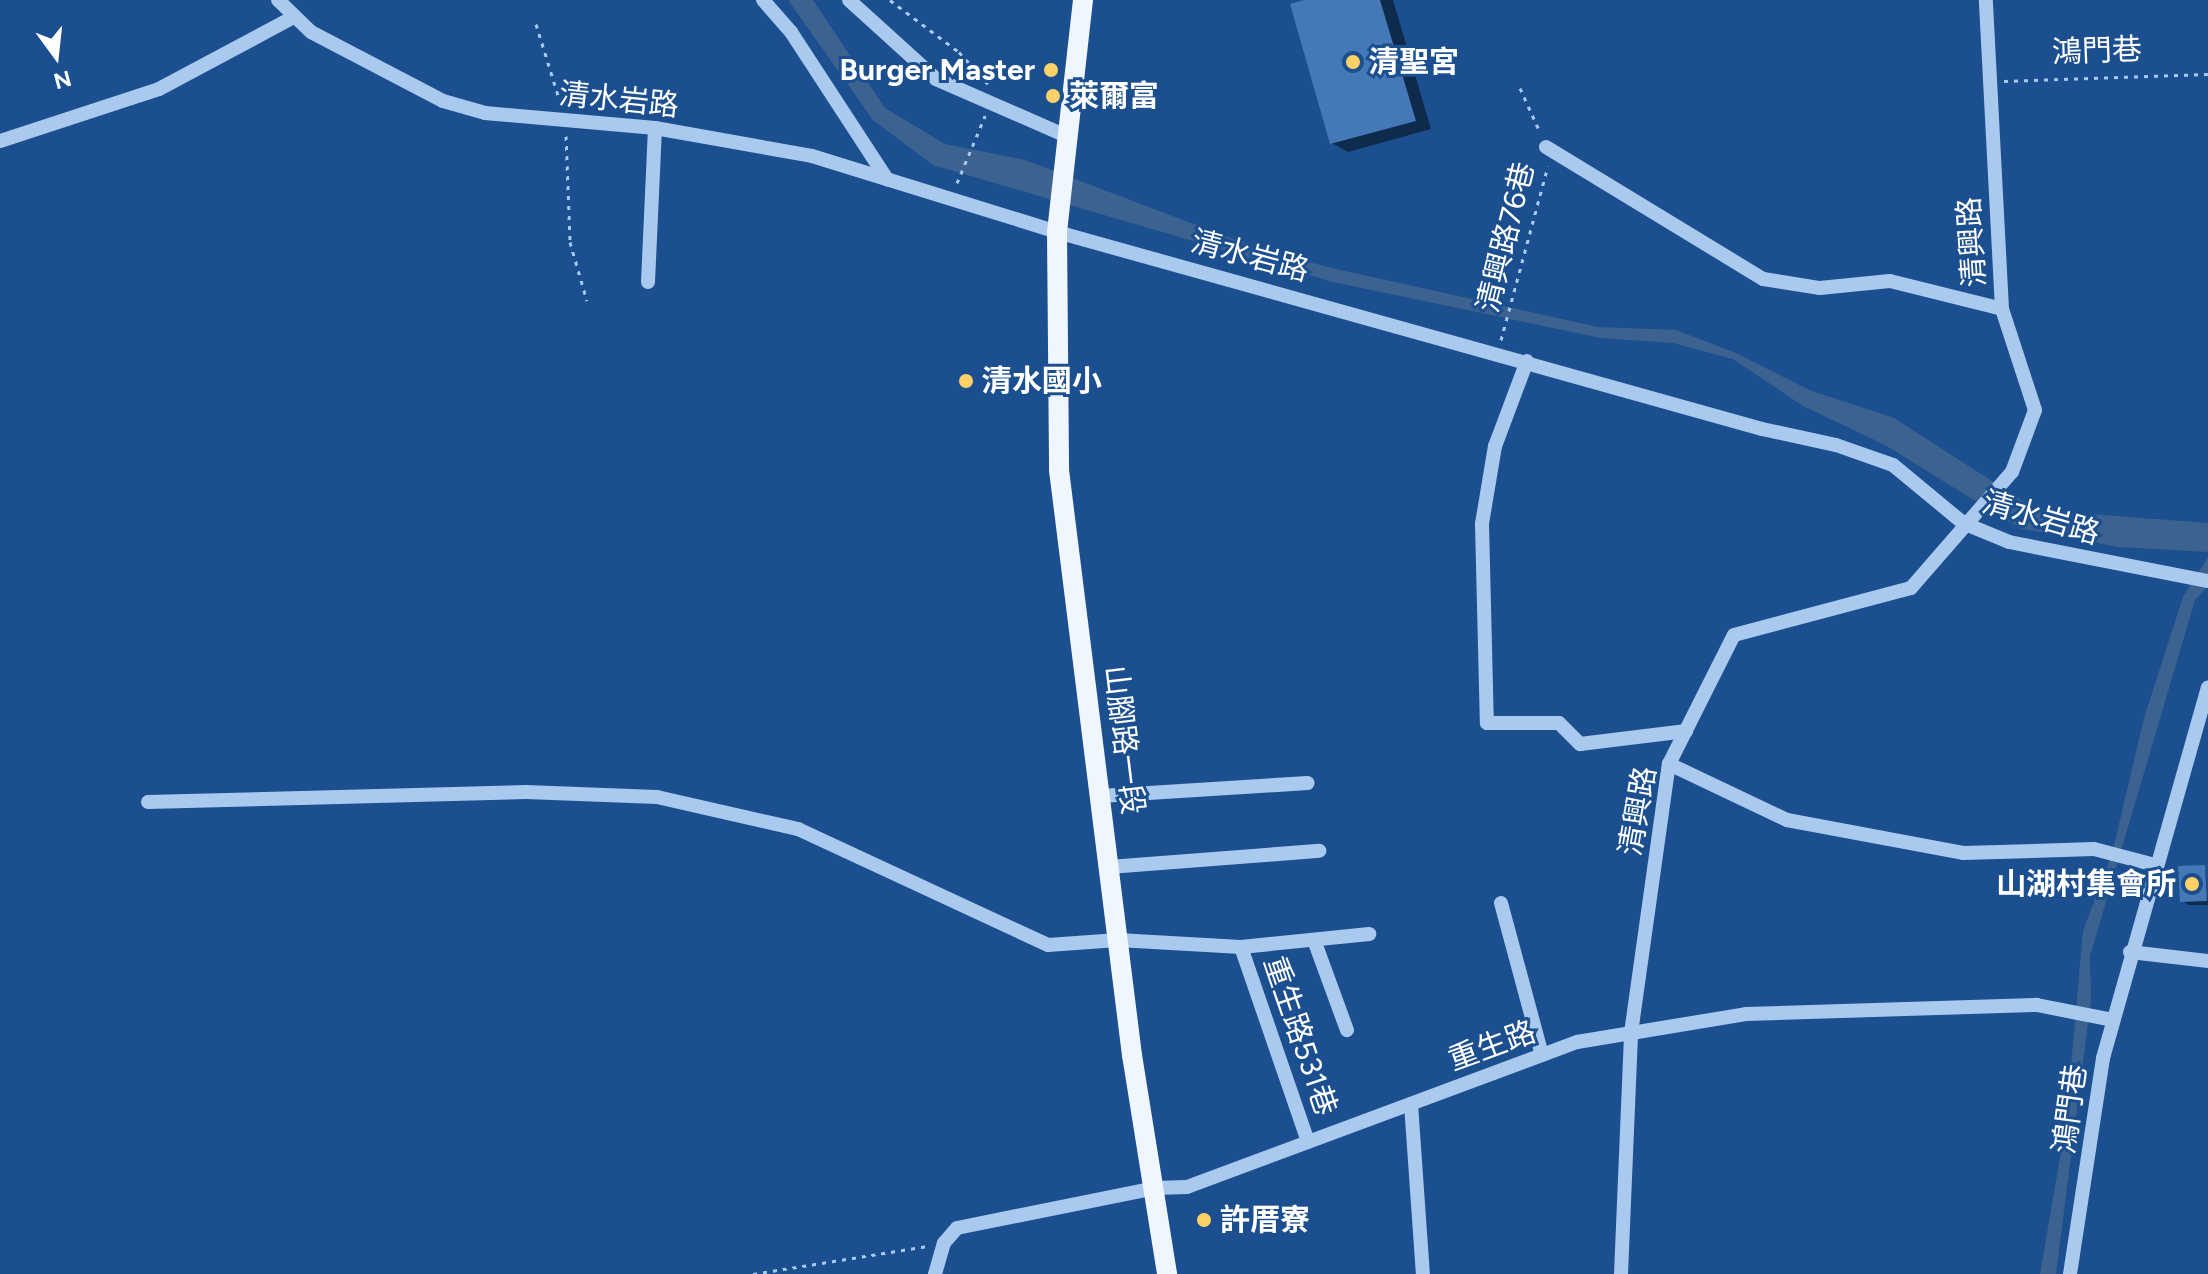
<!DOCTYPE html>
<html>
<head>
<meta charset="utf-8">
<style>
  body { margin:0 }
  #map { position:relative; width:2208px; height:1274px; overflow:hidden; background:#1b4f8f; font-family:Figtree,"Noto Sans TC",sans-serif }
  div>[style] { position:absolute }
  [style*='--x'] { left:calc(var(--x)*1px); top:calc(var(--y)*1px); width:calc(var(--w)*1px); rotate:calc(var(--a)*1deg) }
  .water>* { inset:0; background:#3c6290 }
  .shadow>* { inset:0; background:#0007 }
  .building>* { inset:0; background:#4478b7 }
  .path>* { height:3px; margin-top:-1.5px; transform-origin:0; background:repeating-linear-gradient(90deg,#a9c9ee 0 4px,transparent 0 10px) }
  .minor>* { height:14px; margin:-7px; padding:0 7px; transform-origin:7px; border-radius:7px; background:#a9c9ee }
  .major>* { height:20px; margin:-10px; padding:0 10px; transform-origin:10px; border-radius:10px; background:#f0f6ff }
  .dots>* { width:22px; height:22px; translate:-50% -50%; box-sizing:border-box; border:4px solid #1b4f8f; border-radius:50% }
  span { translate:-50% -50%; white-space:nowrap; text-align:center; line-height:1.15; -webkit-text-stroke:6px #1b4f8f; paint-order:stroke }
  .street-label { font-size:30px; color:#fff }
  .poi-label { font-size:30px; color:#fff; font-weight:700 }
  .left { translate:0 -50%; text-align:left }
  .right { translate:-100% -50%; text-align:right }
  .north { position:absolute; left:16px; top:16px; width:80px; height:80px; -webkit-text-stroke:6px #1b4f8f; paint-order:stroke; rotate:165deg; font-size:22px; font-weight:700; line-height:32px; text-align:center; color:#fff }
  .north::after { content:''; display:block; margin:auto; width:28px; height:36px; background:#fff; clip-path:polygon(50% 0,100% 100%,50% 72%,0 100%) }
</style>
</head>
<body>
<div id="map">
  <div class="water">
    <div style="clip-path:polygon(788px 0,813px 0,885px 108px,945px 144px,1025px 160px,1262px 250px,1336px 269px,1598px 327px,1676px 330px,1736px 353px,1809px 390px,1894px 418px,2037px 510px,2208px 523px,2208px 552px,2118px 547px,2019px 528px,1885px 445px,1803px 406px,1733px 359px,1673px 343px,1601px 338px,1333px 282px,933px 165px,873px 120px)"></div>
    <div style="clip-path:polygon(2208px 557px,2208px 586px,2195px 600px,2090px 956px,2091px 1000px,2056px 1274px,2040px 1274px,2066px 1123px,2083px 931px,2112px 854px,2144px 718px,2183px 597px)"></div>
  </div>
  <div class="shadow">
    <div style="clip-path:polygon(1311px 0,1393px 0,1431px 129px,1348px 152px,1332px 143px)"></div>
    <div style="clip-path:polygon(2205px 867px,2208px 905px,2189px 905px,2182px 901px)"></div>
  </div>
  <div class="building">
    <div style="clip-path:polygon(1304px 0,1380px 0,1416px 121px,1330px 144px,1290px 4px)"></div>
    <div style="clip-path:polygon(2205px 865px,2207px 901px,2180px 902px,2178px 866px)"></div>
  </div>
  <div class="path">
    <div style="--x:890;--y:0;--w:86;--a:37"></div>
    <div style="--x:959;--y:52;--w:43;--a:47.8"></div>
    <div style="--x:536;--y:24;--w:85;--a:72.8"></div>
    <div style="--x:2004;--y:81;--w:204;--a:-2"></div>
    <div style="--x:1520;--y:88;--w:48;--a:65.6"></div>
    <div style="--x:566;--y:136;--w:106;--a:87.8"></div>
    <div style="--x:570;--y:242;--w:61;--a:73.9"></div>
    <div style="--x:957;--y:183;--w:73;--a:-67.3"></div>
    <div style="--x:1501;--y:340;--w:180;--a:-74.9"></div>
    <div style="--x:753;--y:1274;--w:177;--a:-9.1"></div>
  </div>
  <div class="minor">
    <div style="--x:278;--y:0;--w:46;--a:44.1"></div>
    <div style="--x:311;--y:32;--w:149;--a:27.6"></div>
    <div style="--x:443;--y:101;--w:44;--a:15.9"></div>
    <div style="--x:485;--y:113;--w:171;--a:5"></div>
    <div style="--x:655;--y:128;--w:159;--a:10.1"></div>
    <div style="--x:812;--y:156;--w:257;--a:17.2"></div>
    <div style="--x:1057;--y:232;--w:732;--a:15.61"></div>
    <div style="--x:1762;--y:429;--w:76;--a:12.2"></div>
    <div style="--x:1836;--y:445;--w:60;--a:19.3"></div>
    <div style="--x:1893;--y:465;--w:91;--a:39.6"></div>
    <div style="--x:1963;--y:523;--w:50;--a:22.4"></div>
    <div style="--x:2009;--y:542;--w:203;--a:11.1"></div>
    <div style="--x:763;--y:0;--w:43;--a:48.8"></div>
    <div style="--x:791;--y:32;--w:176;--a:56.9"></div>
    <div style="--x:849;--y:0;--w:118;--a:42.2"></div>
    <div style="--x:936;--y:79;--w:145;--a:23.6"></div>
    <div style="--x:0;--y:141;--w:167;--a:-18.1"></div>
    <div style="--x:159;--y:89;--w:153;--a:-28.1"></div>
    <div style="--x:1546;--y:147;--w:254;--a:31.3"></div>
    <div style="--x:1763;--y:279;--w:58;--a:9"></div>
    <div style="--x:1820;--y:288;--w:70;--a:-5.7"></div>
    <div style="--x:1890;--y:281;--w:115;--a:14"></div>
    <div style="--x:648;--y:282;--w:154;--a:-87.4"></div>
    <div style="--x:1527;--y:361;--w:91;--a:110.6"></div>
    <div style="--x:1495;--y:446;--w:79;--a:99.5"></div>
    <div style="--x:1482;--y:524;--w:199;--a:88.6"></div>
    <div style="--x:1487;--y:723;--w:72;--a:0"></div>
    <div style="--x:1559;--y:723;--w:30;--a:45"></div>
    <div style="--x:1580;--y:744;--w:107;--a:-7"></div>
    <div style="--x:1669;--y:764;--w:131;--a:25.4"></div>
    <div style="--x:1787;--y:820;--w:179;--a:10.6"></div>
    <div style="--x:1963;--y:853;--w:131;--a:-1.7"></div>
    <div style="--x:2094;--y:849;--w:63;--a:14.7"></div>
    <div style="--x:1101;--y:796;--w:207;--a:-3.6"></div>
    <div style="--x:148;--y:802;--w:378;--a:-1.5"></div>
    <div style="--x:526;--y:792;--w:131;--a:2.2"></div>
    <div style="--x:657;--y:797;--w:145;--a:12.8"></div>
    <div style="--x:798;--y:829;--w:276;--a:24.9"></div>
    <div style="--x:1048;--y:945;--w:70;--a:-4.1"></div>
    <div style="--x:1118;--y:940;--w:123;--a:3.3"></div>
    <div style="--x:1241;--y:947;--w:129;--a:-5.8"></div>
    <div style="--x:1109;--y:867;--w:211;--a:-4.4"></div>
    <div style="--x:1501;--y:903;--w:157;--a:74.9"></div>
    <div style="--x:1314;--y:940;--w:96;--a:69.9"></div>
    <div style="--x:1241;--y:947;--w:206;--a:71"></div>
    <div style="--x:2130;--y:952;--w:79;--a:6.6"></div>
    <div style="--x:1411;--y:1104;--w:170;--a:86"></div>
    <div style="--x:935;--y:1274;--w:32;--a:-74"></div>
    <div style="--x:944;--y:1243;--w:20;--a:-49"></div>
    <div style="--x:957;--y:1228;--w:202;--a:-11.4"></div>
    <div style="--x:1155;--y:1188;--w:32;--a:-2"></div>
    <div style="--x:1187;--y:1187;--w:416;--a:-20.4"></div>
    <div style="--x:1577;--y:1042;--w:171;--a:-9.4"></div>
    <div style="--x:1746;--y:1014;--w:291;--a:-1.8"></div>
    <div style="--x:2037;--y:1005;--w:77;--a:11.2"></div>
    <div style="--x:1621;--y:1274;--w:241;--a:-87.6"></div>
    <div style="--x:1631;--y:1033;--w:272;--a:-82"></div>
    <div style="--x:1669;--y:764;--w:144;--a:-63.3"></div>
    <div style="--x:1734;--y:635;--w:183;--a:-14.9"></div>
    <div style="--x:1911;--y:588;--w:154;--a:-49"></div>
    <div style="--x:2012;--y:472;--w:66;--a:-69.6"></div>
    <div style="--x:2035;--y:410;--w:106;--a:-108.1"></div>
    <div style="--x:2002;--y:309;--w:309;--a:-93"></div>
    <div style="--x:2070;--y:1274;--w:219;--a:-81.3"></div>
    <div style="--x:2103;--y:1058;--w:385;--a:-74.2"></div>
  </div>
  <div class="major">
    <div style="--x:1083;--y:0;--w:233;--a:96.4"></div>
    <div style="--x:1057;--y:232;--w:238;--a:89.5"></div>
    <div style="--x:1059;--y:470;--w:590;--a:82.89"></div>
    <div style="--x:1132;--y:1055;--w:222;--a:80.9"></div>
  </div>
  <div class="dots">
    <div style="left:1353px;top:62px;background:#ffd166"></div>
    <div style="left:1051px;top:70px;background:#ffd166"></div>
    <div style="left:1053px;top:96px;background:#ffd166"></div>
    <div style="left:966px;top:381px;background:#ffd166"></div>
    <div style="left:2192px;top:884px;background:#ffd166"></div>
    <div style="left:1204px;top:1220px;background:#ffd166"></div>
  </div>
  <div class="street-label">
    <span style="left:2097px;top:51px;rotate:-2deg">鴻門巷</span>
    <span style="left:619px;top:100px;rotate:6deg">清水岩路</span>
    <span style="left:1506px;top:237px;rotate:-76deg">清興路76巷</span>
    <span style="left:1972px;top:242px;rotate:-94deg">清興路</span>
    <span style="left:1250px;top:256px;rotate:15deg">清水岩路</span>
    <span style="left:2041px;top:518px;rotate:16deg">清水岩路</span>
    <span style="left:1124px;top:740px;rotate:83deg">山腳路一段</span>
    <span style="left:1638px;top:811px;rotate:-80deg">清興路</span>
    <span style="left:1300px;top:1036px;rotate:71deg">重生路531巷</span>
    <span style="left:1492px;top:1046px;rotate:-20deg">重生路</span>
    <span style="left:2070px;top:1109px;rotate:-82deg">鴻門巷</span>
  </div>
  <div class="poi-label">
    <span class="left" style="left:1369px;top:62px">清聖宮</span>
    <span class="right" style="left:1035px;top:70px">Burger Master</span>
    <span class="left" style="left:1069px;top:96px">萊爾富</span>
    <span class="left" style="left:982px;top:381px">清水國小</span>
    <span class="right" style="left:2176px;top:884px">山湖村集會所</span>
    <span class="left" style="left:1220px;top:1220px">許厝寮</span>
  </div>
  <div class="north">N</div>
</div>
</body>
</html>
